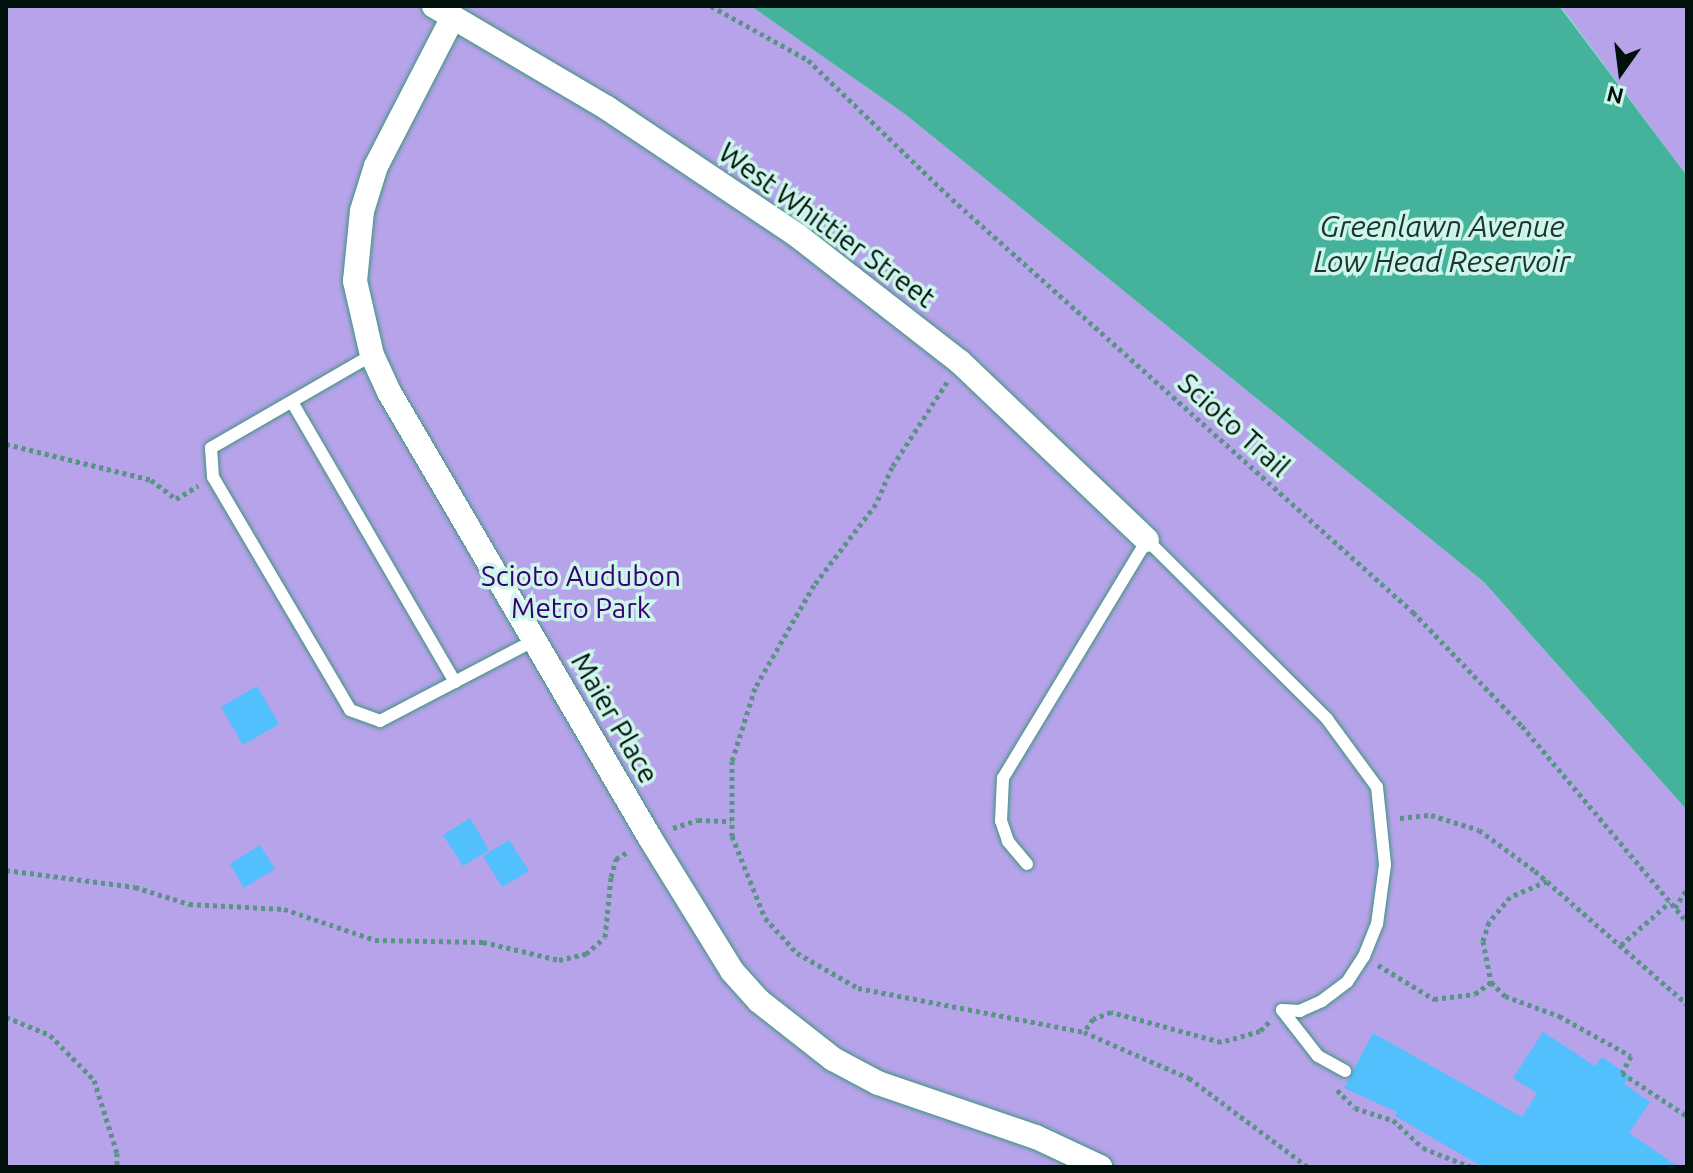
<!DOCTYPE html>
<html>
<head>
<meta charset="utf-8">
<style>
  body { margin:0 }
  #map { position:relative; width:1693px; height:1173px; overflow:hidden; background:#8adec9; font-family:Ubuntu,sans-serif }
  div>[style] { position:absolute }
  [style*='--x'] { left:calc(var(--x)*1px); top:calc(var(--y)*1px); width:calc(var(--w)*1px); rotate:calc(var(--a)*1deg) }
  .green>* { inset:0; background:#b7a3ea }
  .water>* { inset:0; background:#45b39c }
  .building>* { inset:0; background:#51c0fd }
  .path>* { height:5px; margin-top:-2.5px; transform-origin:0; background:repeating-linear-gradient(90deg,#589384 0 4px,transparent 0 8px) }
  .roads { filter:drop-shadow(0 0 2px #3e9381) drop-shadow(0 0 2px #3e9381) }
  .service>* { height:12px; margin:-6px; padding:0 6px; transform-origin:6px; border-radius:6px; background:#fff }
  .minor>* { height:24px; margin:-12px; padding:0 12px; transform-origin:12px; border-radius:12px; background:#fff }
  span { translate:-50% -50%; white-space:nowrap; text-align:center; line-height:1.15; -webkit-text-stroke:7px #cef6ea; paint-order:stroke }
  .street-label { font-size:28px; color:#00100b }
  .park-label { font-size:28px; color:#390072 }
  .water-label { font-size:30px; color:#1d352f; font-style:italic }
  .frame { position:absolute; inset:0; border:8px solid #00100b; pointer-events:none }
  .north { position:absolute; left:1581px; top:32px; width:80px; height:80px; -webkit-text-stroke:6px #cef6ea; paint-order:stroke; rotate:194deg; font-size:22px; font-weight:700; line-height:32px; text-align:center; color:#00100b }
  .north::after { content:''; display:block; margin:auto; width:28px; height:36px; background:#00100b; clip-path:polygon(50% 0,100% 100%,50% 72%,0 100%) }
</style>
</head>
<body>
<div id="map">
  <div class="green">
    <div style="clip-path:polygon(6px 6px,751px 6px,905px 114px,1484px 582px,1687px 810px,1687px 1167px,6px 1167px)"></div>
    <div style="clip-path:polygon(1559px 6px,1687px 6px,1687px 176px,1563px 9px)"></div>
  </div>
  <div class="water">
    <div style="clip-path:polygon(751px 6px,1559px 6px,1687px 176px,1687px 810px,1484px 582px,905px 114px)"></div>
  </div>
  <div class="building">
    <div style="clip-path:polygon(257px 686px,279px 724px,243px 745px,221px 707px)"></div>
    <div style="clip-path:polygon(470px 818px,489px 850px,463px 866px,443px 835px)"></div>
    <div style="clip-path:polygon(509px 840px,529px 871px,502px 887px,483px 856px)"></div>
    <div style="clip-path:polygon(260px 845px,275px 869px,244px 888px,230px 864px)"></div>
    <div style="clip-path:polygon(1543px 1032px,1595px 1066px,1602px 1057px,1630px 1076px,1624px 1084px,1650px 1102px,1629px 1133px,1679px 1167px,1483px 1167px,1395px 1116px,1397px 1112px,1344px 1088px,1373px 1033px,1522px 1117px,1537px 1093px,1513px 1078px)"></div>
  </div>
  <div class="path">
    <div style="--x:711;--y:6;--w:111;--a:29.1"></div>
    <div style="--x:808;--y:60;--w:200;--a:44"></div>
    <div style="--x:952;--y:199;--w:619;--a:41.86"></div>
    <div style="--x:1413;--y:612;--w:158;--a:46.3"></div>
    <div style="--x:1522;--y:726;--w:256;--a:49.9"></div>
    <div style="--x:947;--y:382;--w:101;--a:122.9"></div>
    <div style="--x:892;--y:467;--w:40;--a:113.4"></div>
    <div style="--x:876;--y:504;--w:102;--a:127.4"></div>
    <div style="--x:814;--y:585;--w:119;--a:119.8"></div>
    <div style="--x:755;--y:688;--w:77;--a:107.5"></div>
    <div style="--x:732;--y:761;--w:75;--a:90"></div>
    <div style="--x:732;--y:836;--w:88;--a:68.1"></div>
    <div style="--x:765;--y:918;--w:47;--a:47.6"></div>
    <div style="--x:797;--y:953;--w:70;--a:29.8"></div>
    <div style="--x:858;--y:988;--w:230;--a:11"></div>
    <div style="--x:6;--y:444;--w:149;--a:13.9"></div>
    <div style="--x:151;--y:480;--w:31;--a:37"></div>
    <div style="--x:176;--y:499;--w:26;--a:-31"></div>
    <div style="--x:1400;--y:818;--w:31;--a:-6"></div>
    <div style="--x:1431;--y:815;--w:50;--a:17.4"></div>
    <div style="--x:1479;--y:830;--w:69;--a:36.2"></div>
    <div style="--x:1535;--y:871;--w:202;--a:41.2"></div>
    <div style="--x:673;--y:828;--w:26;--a:-18"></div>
    <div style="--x:698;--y:820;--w:33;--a:2"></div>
    <div style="--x:6;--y:870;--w:130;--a:7.5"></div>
    <div style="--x:135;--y:887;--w:57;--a:17.5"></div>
    <div style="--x:189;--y:904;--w:95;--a:3"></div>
    <div style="--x:284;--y:909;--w:96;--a:18.8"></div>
    <div style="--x:375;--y:940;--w:108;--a:1.1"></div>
    <div style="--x:483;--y:942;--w:78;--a:13.3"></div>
    <div style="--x:559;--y:960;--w:28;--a:-13"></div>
    <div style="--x:586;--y:954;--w:25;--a:-42"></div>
    <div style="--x:605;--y:937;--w:60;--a:-84.3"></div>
    <div style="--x:611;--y:877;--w:19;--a:-74"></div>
    <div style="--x:616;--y:859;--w:15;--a:-32"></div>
    <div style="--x:1547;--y:881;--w:40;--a:156.6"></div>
    <div style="--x:1510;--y:897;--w:33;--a:130"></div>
    <div style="--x:1489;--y:922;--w:20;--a:108"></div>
    <div style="--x:1483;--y:941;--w:42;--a:79"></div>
    <div style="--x:1491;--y:982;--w:20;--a:45"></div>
    <div style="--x:1505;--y:996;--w:58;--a:20.3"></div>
    <div style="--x:1559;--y:1016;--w:82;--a:29.1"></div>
    <div style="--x:1631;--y:1056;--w:19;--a:118"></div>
    <div style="--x:1622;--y:1073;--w:78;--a:33.5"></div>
    <div style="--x:1675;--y:908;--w:22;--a:-58"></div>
    <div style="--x:1621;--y:945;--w:65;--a:-41.3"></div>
    <div style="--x:1378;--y:965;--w:66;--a:31.3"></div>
    <div style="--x:1434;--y:999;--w:41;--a:-7"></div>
    <div style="--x:1475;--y:994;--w:20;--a:-37"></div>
    <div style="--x:6;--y:1017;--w:48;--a:22.2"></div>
    <div style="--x:50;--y:1035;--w:63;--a:45.6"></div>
    <div style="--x:94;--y:1080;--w:77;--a:72.5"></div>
    <div style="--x:117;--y:1153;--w:14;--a:90"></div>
    <div style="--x:1269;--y:1022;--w:13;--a:135"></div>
    <div style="--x:1260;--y:1031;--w:41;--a:164.2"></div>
    <div style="--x:1221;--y:1042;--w:114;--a:-164.7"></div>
    <div style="--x:1111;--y:1012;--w:19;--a:159"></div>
    <div style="--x:1093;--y:1019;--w:16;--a:125"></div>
    <div style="--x:1084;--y:1032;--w:115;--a:23.7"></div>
    <div style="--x:1189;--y:1078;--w:149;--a:36.8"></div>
    <div style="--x:1337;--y:1090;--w:25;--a:45"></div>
    <div style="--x:1355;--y:1108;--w:40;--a:18"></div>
    <div style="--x:1393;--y:1120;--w:41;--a:43"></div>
    <div style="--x:1423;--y:1148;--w:52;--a:21.6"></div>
  </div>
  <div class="roads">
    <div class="service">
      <div style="--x:372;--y:355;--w:186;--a:150"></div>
      <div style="--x:211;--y:448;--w:29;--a:86"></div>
      <div style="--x:213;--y:477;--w:270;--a:59.5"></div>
      <div style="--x:350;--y:710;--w:32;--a:20"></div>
      <div style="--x:380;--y:721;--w:175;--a:-27.6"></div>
      <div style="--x:292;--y:402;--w:324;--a:59.8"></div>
      <div style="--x:1027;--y:864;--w:30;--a:-130"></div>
      <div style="--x:1008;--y:841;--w:21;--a:-109"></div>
      <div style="--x:1001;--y:821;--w:43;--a:-87.3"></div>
      <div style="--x:1003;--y:778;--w:278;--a:-58.8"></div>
      <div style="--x:1147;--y:540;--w:254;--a:44.8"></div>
      <div style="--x:1327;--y:719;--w:84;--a:53.7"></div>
      <div style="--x:1377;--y:787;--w:78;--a:84.1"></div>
      <div style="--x:1385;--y:865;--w:60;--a:97.7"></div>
      <div style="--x:1377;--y:924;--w:35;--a:112"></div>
      <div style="--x:1364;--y:956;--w:31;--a:123"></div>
      <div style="--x:1347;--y:982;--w:31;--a:143"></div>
      <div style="--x:1322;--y:1001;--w:24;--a:156"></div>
      <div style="--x:1300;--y:1011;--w:18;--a:-177"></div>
      <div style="--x:1282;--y:1010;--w:58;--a:52"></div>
      <div style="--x:1318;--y:1056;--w:31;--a:29"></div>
    </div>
    <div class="minor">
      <div style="--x:434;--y:6;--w:201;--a:30.5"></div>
      <div style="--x:607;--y:108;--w:230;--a:33.8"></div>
      <div style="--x:798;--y:236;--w:205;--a:37.9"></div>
      <div style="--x:960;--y:362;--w:258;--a:43.6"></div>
      <div style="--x:453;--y:17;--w:168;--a:117.3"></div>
      <div style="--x:376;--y:166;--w:47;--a:107.3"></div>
      <div style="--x:362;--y:211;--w:70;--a:95.7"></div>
      <div style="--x:355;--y:281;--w:76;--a:77.1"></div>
      <div style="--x:372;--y:355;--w:41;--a:65.3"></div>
      <div style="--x:389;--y:392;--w:517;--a:59.66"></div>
      <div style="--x:650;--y:838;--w:156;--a:58.3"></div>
      <div style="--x:732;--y:971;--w:40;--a:48"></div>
      <div style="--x:759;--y:1001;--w:94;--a:38.1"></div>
      <div style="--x:833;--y:1059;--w:51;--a:28.1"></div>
      <div style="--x:878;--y:1083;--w:167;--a:18.9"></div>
      <div style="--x:1036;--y:1137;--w:71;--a:25.1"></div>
    </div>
  </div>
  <div class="street-label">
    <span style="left:827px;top:225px;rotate:36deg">West Whittier Street</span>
    <span style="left:1234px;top:425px;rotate:42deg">Scioto Trail</span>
    <span style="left:615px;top:718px;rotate:60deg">Maier Place</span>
  </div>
  <div class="park-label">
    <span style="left:581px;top:592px">Scioto Audubon<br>Metro Park</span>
  </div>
  <div class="water-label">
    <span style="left:1442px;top:243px">Greenlawn Avenue<br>Low Head Reservoir</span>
  </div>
  <div class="frame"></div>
  <div class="north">N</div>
</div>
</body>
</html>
